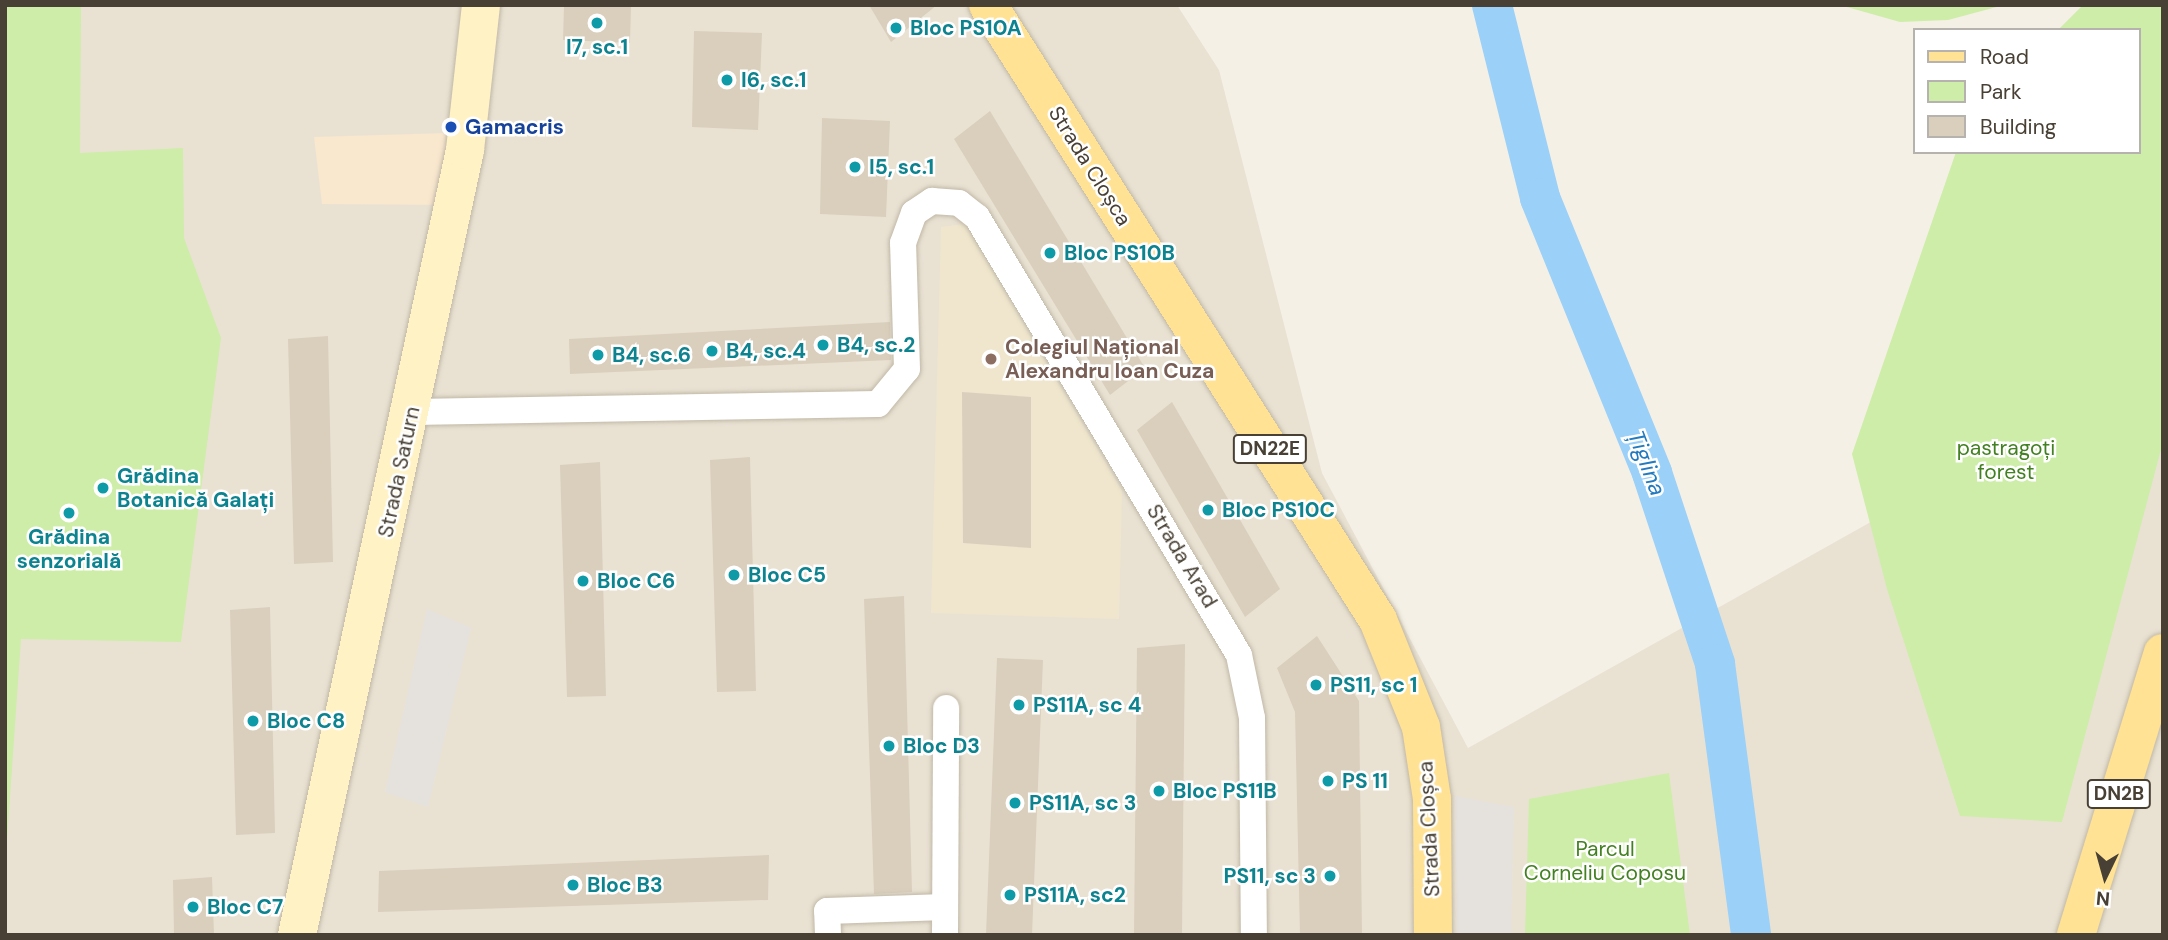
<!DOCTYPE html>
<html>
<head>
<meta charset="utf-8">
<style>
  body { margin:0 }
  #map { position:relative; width:2168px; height:940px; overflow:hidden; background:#f4f0e5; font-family:"DM Sans",sans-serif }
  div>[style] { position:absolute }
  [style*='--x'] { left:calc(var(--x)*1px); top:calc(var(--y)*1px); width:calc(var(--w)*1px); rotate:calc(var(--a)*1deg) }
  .residential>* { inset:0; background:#e9e2d3 }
  .commercial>* { inset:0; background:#f9e7ce }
  .education>* { inset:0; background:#efe6cd }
  .green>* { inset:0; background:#cdeda9 }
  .parking>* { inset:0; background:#e5e2de }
  .river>* { height:40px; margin:-20px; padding:0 20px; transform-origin:20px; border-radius:20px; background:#9bd0f8 }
  .building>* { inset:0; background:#dacfbc }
  .roads { filter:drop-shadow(0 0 2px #c1b8a7) drop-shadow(0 0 2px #c1b8a7) }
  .street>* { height:26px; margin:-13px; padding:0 13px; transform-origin:13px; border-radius:13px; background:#fff }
  .secondary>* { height:38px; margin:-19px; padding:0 19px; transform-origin:19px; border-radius:19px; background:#fff2c5 }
  .primary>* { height:38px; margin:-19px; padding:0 19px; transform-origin:19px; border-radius:19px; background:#ffe294 }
  .dots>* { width:19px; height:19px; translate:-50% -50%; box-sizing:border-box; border:4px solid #fff; border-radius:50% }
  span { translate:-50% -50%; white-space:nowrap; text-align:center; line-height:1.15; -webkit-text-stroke:5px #fff; paint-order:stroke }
  .shield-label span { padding:2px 5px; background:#fff; border:2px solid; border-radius:5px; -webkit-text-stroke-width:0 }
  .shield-label { font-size:19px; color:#484034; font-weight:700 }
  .culture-label { font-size:21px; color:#0d838f; font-weight:700 }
  .left { translate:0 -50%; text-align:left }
  .right { translate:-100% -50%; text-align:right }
  .transit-label { font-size:21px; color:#164399; font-weight:700 }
  .street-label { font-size:21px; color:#484034 }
  .education-label { font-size:21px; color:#785e54; font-weight:700 }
  .park-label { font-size:21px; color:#438021 }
  .water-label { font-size:23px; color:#227abf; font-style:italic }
  .frame { position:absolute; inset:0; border:7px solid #484034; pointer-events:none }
  .legend { position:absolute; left:1913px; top:28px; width:228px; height:126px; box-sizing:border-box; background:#fff; border:2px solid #b6b3ae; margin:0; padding:9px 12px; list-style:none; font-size:21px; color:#484034 }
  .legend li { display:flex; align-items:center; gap:14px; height:35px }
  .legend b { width:35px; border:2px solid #b6b3ae }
  .north { position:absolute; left:2070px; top:842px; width:70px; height:70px; -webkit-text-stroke:5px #fff; paint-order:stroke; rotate:185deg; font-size:19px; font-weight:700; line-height:28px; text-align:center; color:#484034 }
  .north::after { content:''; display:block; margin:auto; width:24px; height:32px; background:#484034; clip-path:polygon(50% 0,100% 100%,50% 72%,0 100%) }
</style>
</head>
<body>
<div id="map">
  <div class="residential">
    <div style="clip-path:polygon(5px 5px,1177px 5px,1219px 70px,1322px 473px,1468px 748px,2163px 358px,2163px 935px,5px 935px)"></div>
  </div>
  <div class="commercial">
    <div style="clip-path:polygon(447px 133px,451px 205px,322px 204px,314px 137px)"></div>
  </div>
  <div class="education">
    <div style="clip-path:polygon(965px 224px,1122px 491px,1119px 619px,931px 613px,941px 227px)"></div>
  </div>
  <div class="green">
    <div style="clip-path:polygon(5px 5px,81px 5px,80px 153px,183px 148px,184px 238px,221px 338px,181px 642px,21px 639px,5px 869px)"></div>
    <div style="clip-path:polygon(1840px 5px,2004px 5px,1948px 20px,1900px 22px)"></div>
    <div style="clip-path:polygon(2083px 5px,2163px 5px,2163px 442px,2062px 822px,1960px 816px,1887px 589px,1852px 454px,1956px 152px,2138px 152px,2138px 30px,2058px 30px)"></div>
    <div style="clip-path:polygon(1669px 773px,1690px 935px,1525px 935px,1529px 799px)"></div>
  </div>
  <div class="parking">
    <div style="clip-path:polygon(427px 609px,471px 628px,428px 807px,385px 792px)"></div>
    <div style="clip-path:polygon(1455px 796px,1514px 807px,1511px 935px,1457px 935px)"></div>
  </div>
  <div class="river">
    <div style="--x:1492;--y:5;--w:199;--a:76"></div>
    <div style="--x:1540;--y:198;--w:297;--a:67.8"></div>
    <div style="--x:1652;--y:473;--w:201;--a:71.7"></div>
    <div style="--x:1715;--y:664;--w:273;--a:82.4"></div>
  </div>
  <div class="building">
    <div style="clip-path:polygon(564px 5px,631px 5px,630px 43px,563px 40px)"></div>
    <div style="clip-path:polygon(869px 5px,937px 5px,891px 42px)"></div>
    <div style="clip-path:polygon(694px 31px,762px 33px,758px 130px,692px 127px)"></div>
    <div style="clip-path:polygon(990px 111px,1145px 368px,1110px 395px,954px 139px)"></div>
    <div style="clip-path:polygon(822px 118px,890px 121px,886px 217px,820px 214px)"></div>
    <div style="clip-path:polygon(890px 322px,891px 360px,570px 374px,569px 339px)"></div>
    <div style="clip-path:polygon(328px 336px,333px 562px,294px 564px,288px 339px)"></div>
    <div style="clip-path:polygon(962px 392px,1031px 397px,1031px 548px,963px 543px)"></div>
    <div style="clip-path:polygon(1172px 402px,1280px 589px,1245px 617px,1137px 430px)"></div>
    <div style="clip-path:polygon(750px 457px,756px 691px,717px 692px,710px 460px)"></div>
    <div style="clip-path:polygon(600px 462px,606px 696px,567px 697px,560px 465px)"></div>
    <div style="clip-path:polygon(904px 596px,912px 892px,874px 894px,864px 599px)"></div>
    <div style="clip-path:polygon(270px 607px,275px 833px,236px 835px,230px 610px)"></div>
    <div style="clip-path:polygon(1317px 636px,1359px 701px,1362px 935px,1300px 935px,1295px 712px,1277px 668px)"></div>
    <div style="clip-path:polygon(1185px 644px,1182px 935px,1134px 935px,1137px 648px)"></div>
    <div style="clip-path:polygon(997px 658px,1043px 660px,1032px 935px,986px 935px)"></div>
    <div style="clip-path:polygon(769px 855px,768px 900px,378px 912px,379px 871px)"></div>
    <div style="clip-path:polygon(212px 877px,214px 935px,174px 935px,173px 880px)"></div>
  </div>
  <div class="roads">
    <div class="street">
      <div style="--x:412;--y:412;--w:466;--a:-1"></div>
      <div style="--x:878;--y:404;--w:45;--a:-50.4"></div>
      <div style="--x:907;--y:369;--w:126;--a:-91.8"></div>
      <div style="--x:903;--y:243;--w:32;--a:-70"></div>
      <div style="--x:914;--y:213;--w:22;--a:-34"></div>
      <div style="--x:932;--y:201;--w:27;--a:4"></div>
      <div style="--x:959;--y:203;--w:23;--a:38"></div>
      <div style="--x:977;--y:217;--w:510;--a:59.11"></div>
      <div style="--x:1239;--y:655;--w:64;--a:78.3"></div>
      <div style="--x:1252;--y:718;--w:217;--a:89.5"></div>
      <div style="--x:828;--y:935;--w:24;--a:-92"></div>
      <div style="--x:827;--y:911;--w:118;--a:-1.9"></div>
      <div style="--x:945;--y:935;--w:227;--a:-89.7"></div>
    </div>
    <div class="secondary">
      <div style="--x:297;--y:935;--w:803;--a:-77.92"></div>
      <div style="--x:465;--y:150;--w:146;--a:-83.7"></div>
    </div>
    <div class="primary">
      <div style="--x:988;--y:5;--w:728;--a:57.62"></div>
      <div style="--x:1378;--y:620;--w:115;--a:68.1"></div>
      <div style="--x:1421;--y:727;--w:73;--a:81.3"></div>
      <div style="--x:1432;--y:799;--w:136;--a:89.6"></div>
      <div style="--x:2076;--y:935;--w:295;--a:-72.9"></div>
    </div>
  </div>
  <div class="dots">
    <div style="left:597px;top:23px;background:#0f9aa8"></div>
    <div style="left:896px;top:28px;background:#0f9aa8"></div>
    <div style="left:727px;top:80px;background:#0f9aa8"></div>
    <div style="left:451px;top:127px;background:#1a4fb4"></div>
    <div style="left:855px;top:167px;background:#0f9aa8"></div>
    <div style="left:1050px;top:253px;background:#0f9aa8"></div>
    <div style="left:823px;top:345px;background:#0f9aa8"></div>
    <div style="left:712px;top:351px;background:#0f9aa8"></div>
    <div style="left:598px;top:355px;background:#0f9aa8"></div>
    <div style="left:991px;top:359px;background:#8d6e63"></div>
    <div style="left:103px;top:488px;background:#0f9aa8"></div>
    <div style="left:1208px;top:510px;background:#0f9aa8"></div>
    <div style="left:69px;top:513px;background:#0f9aa8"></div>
    <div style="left:734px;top:575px;background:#0f9aa8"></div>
    <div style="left:583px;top:581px;background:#0f9aa8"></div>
    <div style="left:1316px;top:685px;background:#0f9aa8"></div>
    <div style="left:1019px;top:705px;background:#0f9aa8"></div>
    <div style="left:253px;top:721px;background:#0f9aa8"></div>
    <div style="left:889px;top:746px;background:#0f9aa8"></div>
    <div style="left:1328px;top:781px;background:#0f9aa8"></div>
    <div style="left:1159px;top:791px;background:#0f9aa8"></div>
    <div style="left:1015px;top:803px;background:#0f9aa8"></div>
    <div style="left:1330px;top:876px;background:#0f9aa8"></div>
    <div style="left:573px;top:885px;background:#0f9aa8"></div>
    <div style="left:1010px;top:895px;background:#0f9aa8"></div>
    <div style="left:193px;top:907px;background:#0f9aa8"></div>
  </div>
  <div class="shield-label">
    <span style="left:1270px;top:449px">DN22E</span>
    <span style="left:2119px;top:794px">DN2B</span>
  </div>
  <div class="culture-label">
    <span class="left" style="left:910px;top:28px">Bloc PS10A</span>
    <span style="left:597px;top:47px">I7, sc.1</span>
    <span class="left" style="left:741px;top:80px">I6, sc.1</span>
    <span class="left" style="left:869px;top:167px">I5, sc.1</span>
    <span class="left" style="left:1064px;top:253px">Bloc PS10B</span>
    <span class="left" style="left:837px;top:345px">B4, sc.2</span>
    <span class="left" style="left:726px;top:351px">B4, sc.4</span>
    <span class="left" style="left:612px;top:355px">B4, sc.6</span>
    <span class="left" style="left:117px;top:488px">Grădina<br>Botanică Galați</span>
    <span class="left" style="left:1222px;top:510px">Bloc PS10C</span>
    <span style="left:69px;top:549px">Grădina<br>senzorială</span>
    <span class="left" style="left:748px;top:575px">Bloc C5</span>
    <span class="left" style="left:597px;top:581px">Bloc C6</span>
    <span class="left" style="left:1330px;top:685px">PS11, sc 1</span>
    <span class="left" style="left:1033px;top:705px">PS11A, sc 4</span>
    <span class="left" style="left:267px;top:721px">Bloc C8</span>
    <span class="left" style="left:903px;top:746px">Bloc D3</span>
    <span class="left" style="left:1342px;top:781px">PS 11</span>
    <span class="left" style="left:1173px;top:791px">Bloc PS11B</span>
    <span class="left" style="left:1029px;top:803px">PS11A, sc 3</span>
    <span class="right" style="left:1316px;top:876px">PS11, sc 3</span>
    <span class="left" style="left:587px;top:885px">Bloc B3</span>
    <span class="left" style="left:1024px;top:895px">PS11A, sc2</span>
    <span class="left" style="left:207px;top:907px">Bloc C7</span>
  </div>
  <div class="transit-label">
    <span class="left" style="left:465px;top:127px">Gamacris</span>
  </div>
  <div class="street-label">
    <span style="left:1090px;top:166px;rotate:58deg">Strada Cloșca</span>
    <span style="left:399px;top:472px;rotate:-78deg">Strada Saturn</span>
    <span style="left:1182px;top:556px;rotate:59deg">Strada Arad</span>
    <span style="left:1429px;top:829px;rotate:-93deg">Strada Cloșca</span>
  </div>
  <div class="education-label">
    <span class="left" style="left:1005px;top:359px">Colegiul Național<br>Alexandru Ioan Cuza</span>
  </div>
  <div class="park-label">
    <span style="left:2006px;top:460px">pastragoți<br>forest</span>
    <span style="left:1605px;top:861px">Parcul<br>Corneliu Coposu</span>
  </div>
  <div class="water-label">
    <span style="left:1647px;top:463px;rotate:69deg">Țiglina</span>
  </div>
  <div class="frame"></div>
  <ul class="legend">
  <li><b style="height:9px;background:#ffe294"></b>Road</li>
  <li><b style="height:19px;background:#cdeda9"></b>Park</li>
  <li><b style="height:19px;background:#dacfbc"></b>Building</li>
  </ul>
  <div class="north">N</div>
</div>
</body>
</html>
